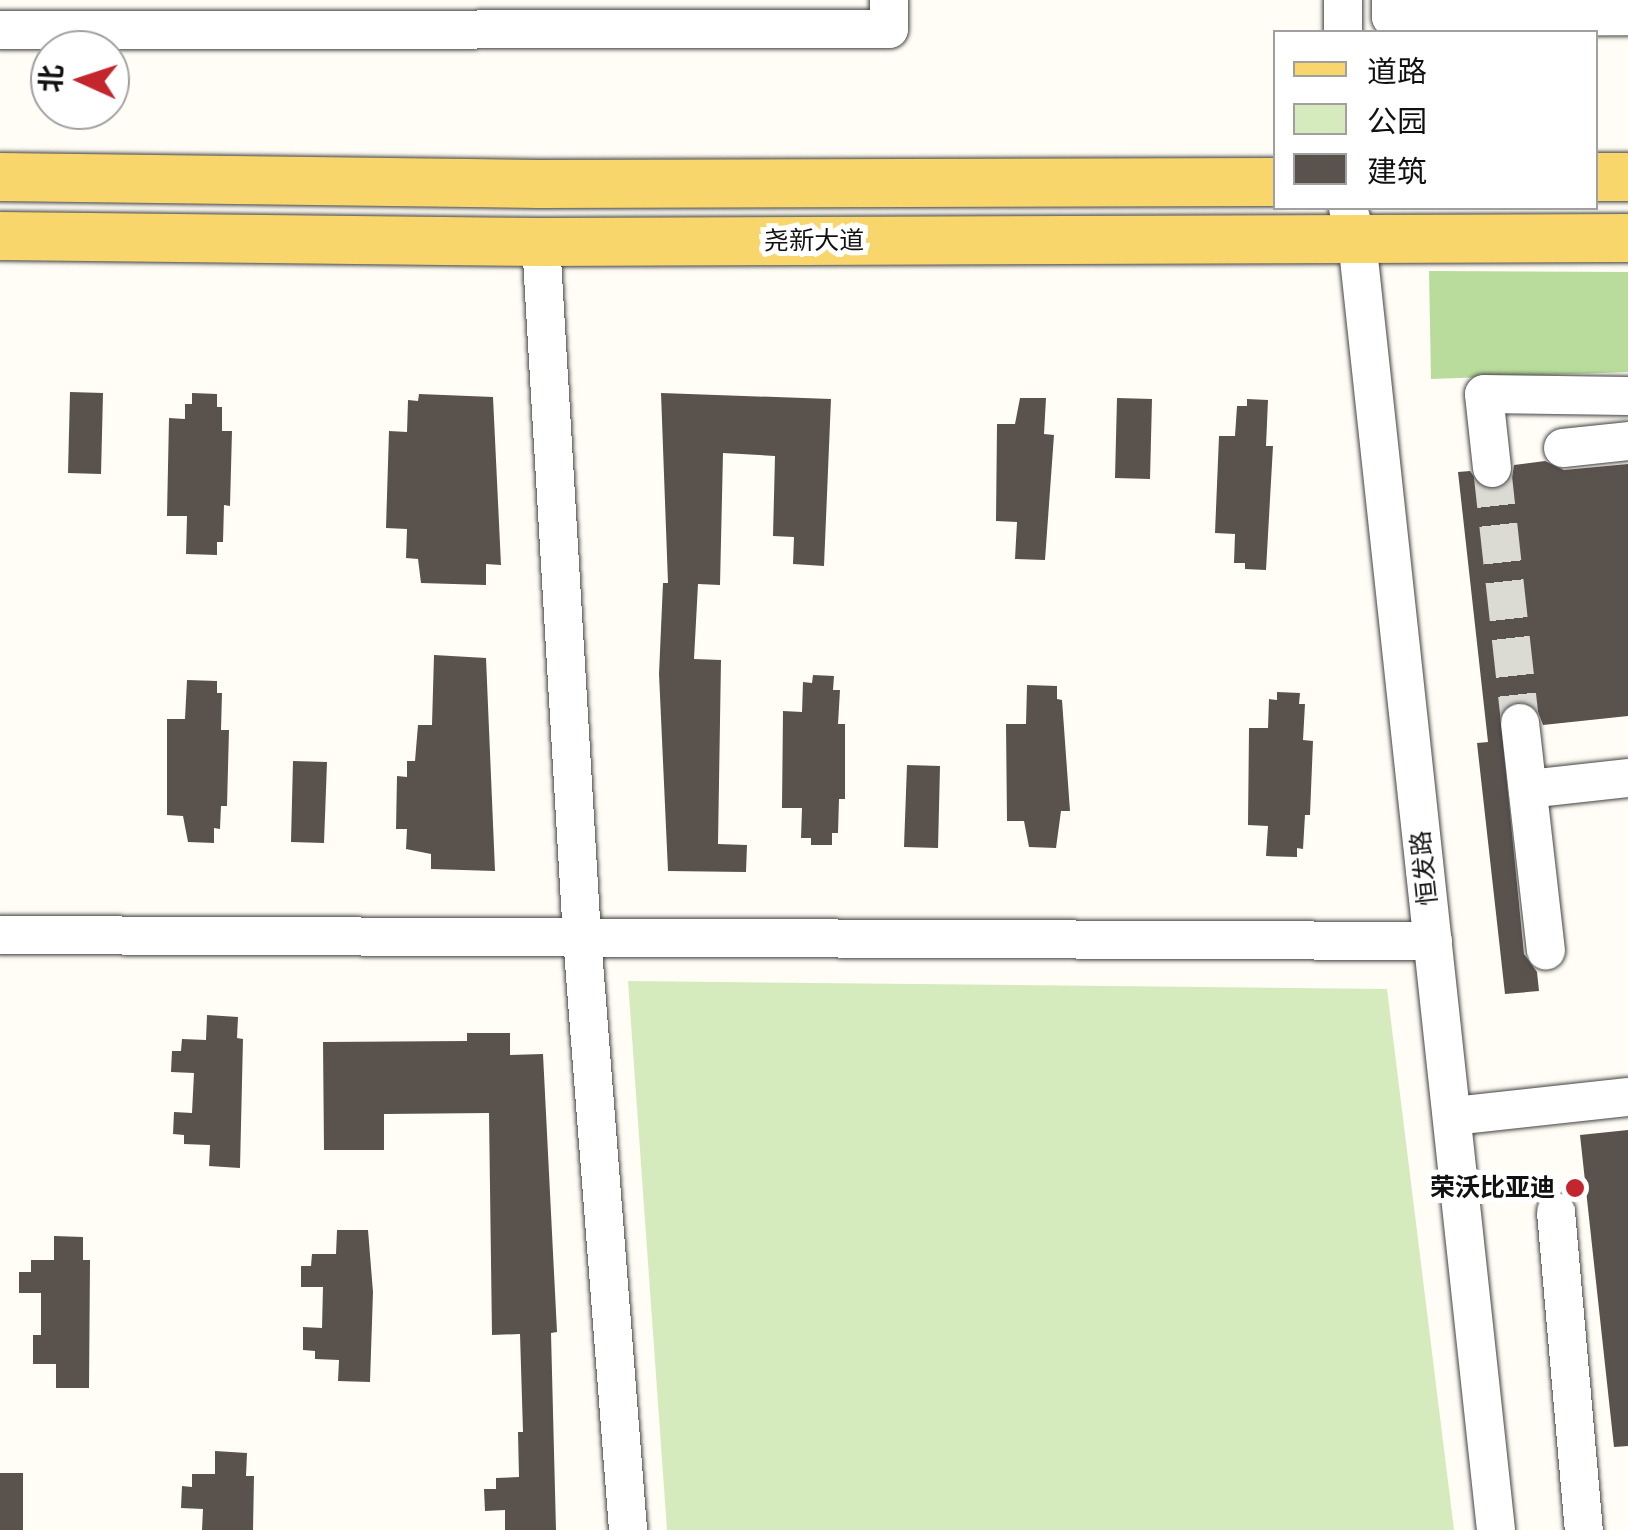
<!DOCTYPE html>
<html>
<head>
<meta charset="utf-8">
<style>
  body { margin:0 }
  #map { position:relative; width:1628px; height:1530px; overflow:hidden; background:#fffdf5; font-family:"Libre Baskerville","Noto Sans SC",serif }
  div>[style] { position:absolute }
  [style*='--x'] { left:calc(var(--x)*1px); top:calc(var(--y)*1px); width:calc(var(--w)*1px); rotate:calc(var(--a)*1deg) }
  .green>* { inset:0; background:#d5ebbd }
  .forest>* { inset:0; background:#b9dc9c }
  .building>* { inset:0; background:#5a524d }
  .minor-tunnel>* { height:38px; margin-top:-19px; transform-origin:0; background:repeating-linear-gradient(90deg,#dbdad3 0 38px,transparent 0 57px) }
  .roads { filter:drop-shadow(0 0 2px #444) drop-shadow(0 0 2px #444) }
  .minor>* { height:38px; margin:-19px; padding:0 19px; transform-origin:19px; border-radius:19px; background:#fff }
  .major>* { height:48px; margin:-24px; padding:0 24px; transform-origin:24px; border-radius:24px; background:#f9d66b }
  .dots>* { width:28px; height:28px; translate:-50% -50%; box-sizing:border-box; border:5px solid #fff; border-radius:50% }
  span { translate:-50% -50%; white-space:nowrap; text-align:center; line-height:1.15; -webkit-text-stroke:10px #fff; paint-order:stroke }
  .street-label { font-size:25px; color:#111 }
  .poi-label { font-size:25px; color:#111; font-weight:700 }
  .right { translate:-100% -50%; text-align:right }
  .legend { position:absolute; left:1273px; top:30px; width:325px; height:180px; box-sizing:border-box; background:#fff; border:2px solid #a0a0a0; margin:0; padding:12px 18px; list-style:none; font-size:30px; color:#111 }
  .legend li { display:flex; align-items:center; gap:20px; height:50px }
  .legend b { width:50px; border:2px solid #a0a0a0 }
  .north { position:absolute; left:30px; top:30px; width:100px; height:100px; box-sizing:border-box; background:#fff; border:2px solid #a0a0a0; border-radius:50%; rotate:273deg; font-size:28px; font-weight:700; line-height:40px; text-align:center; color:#111 }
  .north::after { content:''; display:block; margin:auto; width:35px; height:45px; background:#c4262e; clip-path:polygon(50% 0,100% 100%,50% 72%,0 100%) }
</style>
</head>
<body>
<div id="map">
  <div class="green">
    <div style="clip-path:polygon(628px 981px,1387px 989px,1454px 1530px,667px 1530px)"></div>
  </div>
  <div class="forest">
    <div style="clip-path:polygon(1429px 271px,1628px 272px,1628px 372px,1431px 379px)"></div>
  </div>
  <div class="building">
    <div style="clip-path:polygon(70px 392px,103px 393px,101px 474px,68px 473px)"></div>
    <div style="clip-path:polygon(192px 393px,217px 394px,217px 407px,222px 407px,222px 431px,232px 431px,230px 506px,224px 505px,223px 542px,217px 542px,217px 555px,186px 554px,187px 516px,167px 516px,169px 418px,185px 419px,185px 404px,192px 404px)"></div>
    <div style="clip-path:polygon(661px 393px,831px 399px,824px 566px,793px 564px,794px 537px,773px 536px,775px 456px,723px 453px,720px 585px,698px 584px,694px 659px,721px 660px,718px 844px,747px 845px,746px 872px,668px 871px,659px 674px,663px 583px,668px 583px)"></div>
    <div style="clip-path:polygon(419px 394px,493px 397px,501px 565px,486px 564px,486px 585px,421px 583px,418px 559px,406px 558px,407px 529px,386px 528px,389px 431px,407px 432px,408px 400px,418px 401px)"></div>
    <div style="clip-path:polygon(1020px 398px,1046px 398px,1044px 434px,1054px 435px,1045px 560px,1015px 559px,1017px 522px,996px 521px,997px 424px,1015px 424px)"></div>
    <div style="clip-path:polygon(1117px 398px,1152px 399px,1150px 479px,1115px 478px)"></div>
    <div style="clip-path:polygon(1247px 399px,1268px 400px,1266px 446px,1273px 446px,1266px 570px,1245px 569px,1245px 563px,1234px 563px,1235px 534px,1215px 533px,1219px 436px,1235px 436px,1237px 406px,1247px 406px)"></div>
    <div style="clip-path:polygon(1545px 461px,1564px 470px,1628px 464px,1628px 716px,1543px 725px,1537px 709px,1518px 701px,1500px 713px,1524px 954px,1537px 972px,1539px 991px,1505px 994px,1477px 743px,1488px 742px,1458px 472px,1470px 471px,1482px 488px,1495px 490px,1512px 478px,1514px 465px)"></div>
    <div style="clip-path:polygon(434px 655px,486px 658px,495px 871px,431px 869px,431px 854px,406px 849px,407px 829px,396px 829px,397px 776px,407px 777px,407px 761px,415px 761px,418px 725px,432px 725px)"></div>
    <div style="clip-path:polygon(813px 675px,834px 676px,833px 690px,840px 690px,838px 724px,845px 724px,845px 799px,839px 799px,838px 833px,832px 833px,832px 845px,811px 845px,811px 838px,801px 838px,802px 808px,782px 808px,783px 711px,802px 712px,803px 682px,812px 683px)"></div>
    <div style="clip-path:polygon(187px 680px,217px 681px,217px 693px,222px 693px,221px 730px,229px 730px,227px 806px,221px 806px,220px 829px,214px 828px,214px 843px,188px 842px,183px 816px,167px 815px,167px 719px,185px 719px)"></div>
    <div style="clip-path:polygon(1027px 685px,1057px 686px,1057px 699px,1062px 700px,1070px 811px,1061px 811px,1056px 848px,1029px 847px,1024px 821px,1007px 821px,1006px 724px,1026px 724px)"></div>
    <div style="clip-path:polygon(1277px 692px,1300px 693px,1299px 704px,1305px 704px,1303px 740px,1313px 741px,1310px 815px,1305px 815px,1303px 849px,1297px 848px,1297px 857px,1266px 856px,1268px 826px,1248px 825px,1249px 728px,1268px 728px,1269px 699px,1277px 700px)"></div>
    <div style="clip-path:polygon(293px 761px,327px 762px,324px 843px,291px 842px)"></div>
    <div style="clip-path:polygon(907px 765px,940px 766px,938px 848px,904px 847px)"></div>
    <div style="clip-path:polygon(207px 1015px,238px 1017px,237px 1038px,243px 1039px,240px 1168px,209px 1166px,210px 1145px,184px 1144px,184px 1135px,173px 1134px,174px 1112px,192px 1113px,194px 1073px,171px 1072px,172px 1051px,181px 1051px,182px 1039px,206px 1040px)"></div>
    <div style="clip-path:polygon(467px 1033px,510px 1033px,510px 1055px,543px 1054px,557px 1332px,551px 1333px,556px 1530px,505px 1530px,505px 1510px,485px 1511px,484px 1489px,496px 1489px,496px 1478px,519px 1477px,518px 1432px,523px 1432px,520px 1334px,492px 1335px,489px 1113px,384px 1114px,384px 1150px,324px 1150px,323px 1042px,467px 1041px)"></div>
    <div style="clip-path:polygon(1628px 1130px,1628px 1446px,1614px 1447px,1580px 1135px)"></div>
    <div style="clip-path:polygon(337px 1230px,368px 1230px,373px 1292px,370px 1382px,338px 1381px,339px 1360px,315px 1359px,315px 1351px,303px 1350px,303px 1327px,322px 1328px,323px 1287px,301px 1287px,301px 1266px,311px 1266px,312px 1254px,336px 1254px)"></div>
    <div style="clip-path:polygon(54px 1236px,83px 1237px,83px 1260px,90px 1260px,89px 1388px,56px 1388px,56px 1364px,33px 1364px,33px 1335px,41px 1335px,41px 1293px,19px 1293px,19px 1272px,31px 1272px,31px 1260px,54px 1260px)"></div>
    <div style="clip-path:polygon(215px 1451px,247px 1453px,246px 1476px,254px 1476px,253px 1530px,202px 1530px,203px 1509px,181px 1508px,182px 1486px,192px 1487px,192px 1474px,215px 1474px)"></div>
    <div style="clip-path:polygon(0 1473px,23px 1473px,23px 1530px,0 1530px)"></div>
  </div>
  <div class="minor-tunnel">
    <div style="--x:1492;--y:468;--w:257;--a:83.7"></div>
  </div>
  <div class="roads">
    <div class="minor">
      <div style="--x:1391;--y:0;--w:17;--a:90"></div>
      <div style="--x:1391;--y:17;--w:237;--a:-0.2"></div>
      <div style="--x:0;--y:30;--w:889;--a:-0.06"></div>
      <div style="--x:889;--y:29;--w:29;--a:-90"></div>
      <div style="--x:1343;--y:32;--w:32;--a:-90"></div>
      <div style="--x:1348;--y:208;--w:33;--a:74"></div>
      <div style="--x:1357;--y:240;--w:1297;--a:83.85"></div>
      <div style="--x:541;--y:242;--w:696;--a:86.62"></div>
      <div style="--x:582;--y:937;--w:595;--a:85.56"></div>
      <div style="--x:1563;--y:448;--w:65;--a:-6.1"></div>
      <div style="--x:1492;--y:468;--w:74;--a:-96.2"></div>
      <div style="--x:1484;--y:394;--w:144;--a:0.8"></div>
      <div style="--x:1520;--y:723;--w:229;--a:83.5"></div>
      <div style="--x:1528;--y:789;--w:101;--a:-6.3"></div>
      <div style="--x:0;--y:935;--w:1433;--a:0.24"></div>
      <div style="--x:1453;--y:1116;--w:176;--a:-6.2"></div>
      <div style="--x:1556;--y:1212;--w:319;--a:85"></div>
    </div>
    <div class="major">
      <div style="--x:0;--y:177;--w:539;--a:0.74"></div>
      <div style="--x:539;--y:184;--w:737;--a:-0.16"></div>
      <div style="--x:1596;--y:177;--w:32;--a:0"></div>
      <div style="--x:0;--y:236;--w:541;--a:0.64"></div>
      <div style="--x:541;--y:242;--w:1087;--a:-0.21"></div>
    </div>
  </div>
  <div class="dots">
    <div style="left:1575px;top:1188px;background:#c4262e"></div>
  </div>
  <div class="street-label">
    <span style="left:814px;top:241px">尧新大道</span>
    <span style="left:1425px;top:868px;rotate:-96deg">恒发路</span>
  </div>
  <div class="poi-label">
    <span class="right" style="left:1555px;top:1188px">荣沃比亚迪</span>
  </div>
  <ul class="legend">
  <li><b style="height:12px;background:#f9d66b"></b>道路</li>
  <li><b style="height:28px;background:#d5ebbd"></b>公园</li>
  <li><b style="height:28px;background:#5a524d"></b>建筑</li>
  </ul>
  <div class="north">北</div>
</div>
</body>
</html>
